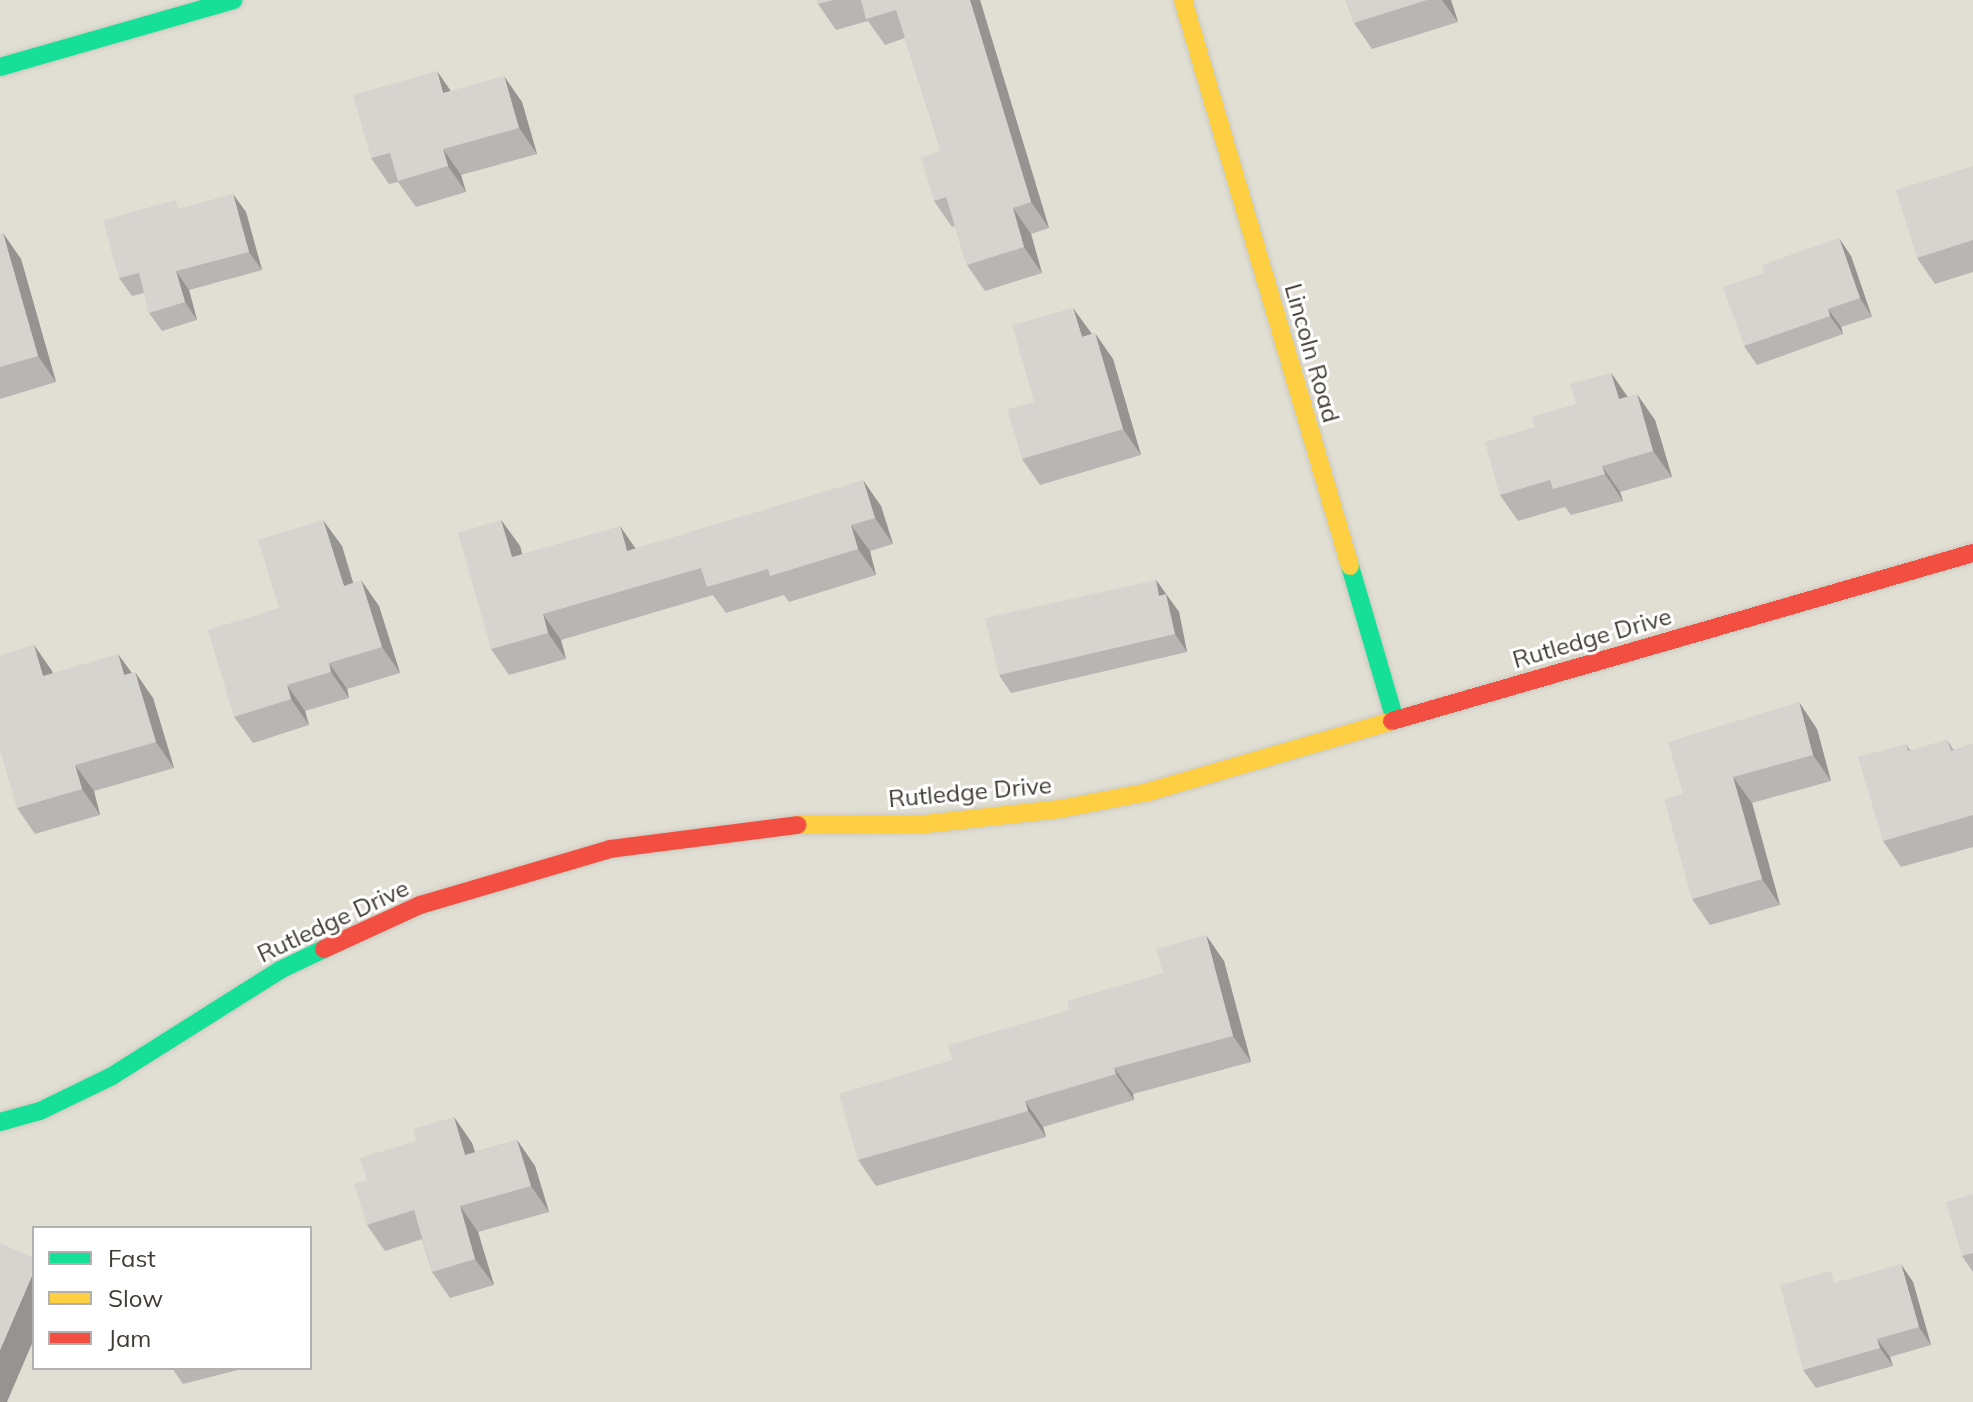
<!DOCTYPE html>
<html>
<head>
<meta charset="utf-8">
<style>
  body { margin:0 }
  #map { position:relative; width:1973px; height:1402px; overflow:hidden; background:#edece6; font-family:Mulish,sans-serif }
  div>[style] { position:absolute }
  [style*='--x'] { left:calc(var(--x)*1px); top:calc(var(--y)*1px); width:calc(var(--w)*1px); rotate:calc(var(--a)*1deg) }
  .residential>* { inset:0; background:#e1ded4 }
  .roads { filter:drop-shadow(0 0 2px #cbc9be) drop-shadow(0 0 2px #cbc9be) }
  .fast>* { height:18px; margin:-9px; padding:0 9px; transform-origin:9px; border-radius:9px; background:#16e098 }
  .slow>* { height:18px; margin:-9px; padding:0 9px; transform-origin:9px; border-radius:9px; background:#ffcf43 }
  .jam>* { height:18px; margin:-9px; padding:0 9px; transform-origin:9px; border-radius:9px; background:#f24e42 }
  .wall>* { inset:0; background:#b8b6b2 }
  .shaded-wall>* { inset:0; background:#969491 }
  .building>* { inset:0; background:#d6d4cf }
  span { translate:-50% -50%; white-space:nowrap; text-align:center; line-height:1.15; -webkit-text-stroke:6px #fff; paint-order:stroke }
  .street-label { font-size:24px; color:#413d34 }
  .legend { position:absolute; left:32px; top:1226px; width:280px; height:144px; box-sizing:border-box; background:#fff; border:2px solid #b3b1ae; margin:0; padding:10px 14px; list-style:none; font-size:24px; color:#413d34 }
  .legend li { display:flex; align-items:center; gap:16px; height:40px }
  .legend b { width:40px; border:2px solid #b3b1ae }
</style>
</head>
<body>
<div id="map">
  <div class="residential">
    <div style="clip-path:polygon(evenodd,0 0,1973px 0,1973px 1402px,0 1402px,0 0,34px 1228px,310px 1228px,310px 1368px,34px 1368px,34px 1228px)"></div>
  </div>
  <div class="roads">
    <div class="fast">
      <div style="--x:0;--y:67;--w:243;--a:-16"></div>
      <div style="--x:1350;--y:566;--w:160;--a:73.7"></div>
      <div style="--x:0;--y:1122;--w:41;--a:-15.4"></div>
      <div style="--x:40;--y:1111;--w:80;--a:-25.9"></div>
      <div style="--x:112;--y:1076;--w:199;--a:-32.2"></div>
      <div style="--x:280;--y:970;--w:49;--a:-25.5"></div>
    </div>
    <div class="slow">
      <div style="--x:1183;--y:0;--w:590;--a:73.56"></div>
      <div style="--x:797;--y:825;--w:129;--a:-0.4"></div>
      <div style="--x:926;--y:824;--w:135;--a:-6.4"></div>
      <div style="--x:1060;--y:809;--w:90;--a:-10.9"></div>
      <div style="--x:1148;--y:792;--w:254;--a:-16.2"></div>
    </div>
    <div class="jam">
      <div style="--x:1392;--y:721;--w:605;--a:-16.13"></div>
      <div style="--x:324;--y:949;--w:106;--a:-24.6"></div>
      <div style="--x:420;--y:905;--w:198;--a:-16.4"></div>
      <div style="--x:610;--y:849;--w:189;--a:-7.3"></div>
    </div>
  </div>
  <div class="wall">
    <div style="clip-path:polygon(817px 0,980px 0,1049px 228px,1031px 234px,1042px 273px,985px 291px,967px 265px,955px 226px,952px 227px,934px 201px,941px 151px,905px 38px,885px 45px,868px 21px,836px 30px,818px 4px)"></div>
    <div style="clip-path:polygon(1346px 0,1451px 0,1458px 22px,1372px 49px,1354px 23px)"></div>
    <div style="clip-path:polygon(451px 91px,522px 102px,537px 154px,461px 175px,466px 192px,416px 207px,398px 182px,389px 184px,371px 158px)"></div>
    <div style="clip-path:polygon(1973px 166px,1973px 272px,1935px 284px,1917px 258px)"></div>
    <div style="clip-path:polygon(181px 208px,246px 212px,262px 270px,189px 290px,197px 320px,162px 331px,149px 313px,144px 293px,132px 296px,119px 278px)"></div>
    <div style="clip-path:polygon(0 234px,21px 259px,56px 382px,0 399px)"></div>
    <div style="clip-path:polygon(1851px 256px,1872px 317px,1841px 327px,1843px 334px,1757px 365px,1744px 346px)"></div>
    <div style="clip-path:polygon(1092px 334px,1113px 359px,1141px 455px,1040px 485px,1022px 459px,1034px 402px)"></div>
    <div style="clip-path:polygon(1611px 373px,1628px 397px,1655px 420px,1672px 477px,1620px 492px,1623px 501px,1571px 515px,1565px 507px,1518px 521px,1500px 495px,1535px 427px,1576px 404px)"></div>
    <div style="clip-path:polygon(881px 506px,893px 544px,870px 551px,876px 575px,789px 602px,784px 595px,726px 613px,713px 595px,561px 640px,566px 659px,509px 675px,491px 649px,501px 520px,520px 546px,522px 554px,636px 548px)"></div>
    <div style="clip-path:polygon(342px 546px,353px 583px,379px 606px,400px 673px,347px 689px,349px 698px,305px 711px,309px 725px,253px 743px,234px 717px,279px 608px)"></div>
    <div style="clip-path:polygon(1156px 580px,1179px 612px,1187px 652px,1011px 693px,999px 675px)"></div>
    <div style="clip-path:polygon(34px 645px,53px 673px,131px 673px,153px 698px,174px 768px,94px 791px,100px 815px,35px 834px,17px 808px)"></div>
    <div style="clip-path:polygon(1817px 729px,1831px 781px,1752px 803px,1780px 905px,1710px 925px,1692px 899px,1683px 794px)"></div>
    <div style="clip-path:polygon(1947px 740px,1954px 750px,1973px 744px,1973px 847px,1901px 867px,1883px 841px,1906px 744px,1911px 751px)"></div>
    <div style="clip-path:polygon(1224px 961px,1251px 1062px,1133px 1094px,1134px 1100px,1043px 1127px,1046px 1137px,876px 1186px,858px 1160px,952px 1060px,1070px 1010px)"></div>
    <div style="clip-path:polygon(454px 1117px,472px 1143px,475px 1152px,517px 1140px,535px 1166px,549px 1212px,478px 1232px,494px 1285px,450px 1298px,432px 1272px,422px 1239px,385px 1251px,367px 1225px,367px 1180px,416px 1141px)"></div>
    <div style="clip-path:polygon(1973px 1194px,1973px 1272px,1962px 1256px)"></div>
    <div style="clip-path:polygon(1838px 1282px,1913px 1282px,1931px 1345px,1890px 1357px,1893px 1366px,1816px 1388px,1803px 1370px)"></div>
    <div style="clip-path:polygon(172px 1368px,246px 1368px,183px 1384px)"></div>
  </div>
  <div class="shaded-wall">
    <div style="clip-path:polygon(970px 0,980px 0,1049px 228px,1031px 202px)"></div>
    <div style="clip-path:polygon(1442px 0,1451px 0,1458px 22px)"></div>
    <div style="clip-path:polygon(437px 71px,455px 97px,443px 93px)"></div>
    <div style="clip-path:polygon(504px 76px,522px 102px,537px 154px,519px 128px)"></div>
    <div style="clip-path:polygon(443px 149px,461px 175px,466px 192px,448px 166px)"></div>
    <div style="clip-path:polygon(233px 194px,246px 212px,262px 270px,249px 252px)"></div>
    <div style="clip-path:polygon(1013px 208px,1031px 234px,1042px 273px,1024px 247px)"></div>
    <div style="clip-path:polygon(3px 233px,21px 259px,56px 382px,38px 356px)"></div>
    <div style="clip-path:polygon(1839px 238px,1851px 256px,1872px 317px,1860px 298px)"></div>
    <div style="clip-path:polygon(176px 271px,189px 290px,197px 320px,185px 302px)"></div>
    <div style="clip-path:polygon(1073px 308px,1092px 334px,1082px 337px)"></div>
    <div style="clip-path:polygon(1828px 309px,1841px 327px,1843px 334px,1830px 316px)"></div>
    <div style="clip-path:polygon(1095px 333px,1113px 359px,1141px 455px,1123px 429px)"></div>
    <div style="clip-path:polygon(1611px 373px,1629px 399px,1619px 399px)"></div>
    <div style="clip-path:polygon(1637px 394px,1655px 420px,1672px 477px,1653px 451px)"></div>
    <div style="clip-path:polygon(1602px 466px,1620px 492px,1623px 501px,1605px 474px)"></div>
    <div style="clip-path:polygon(863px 480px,881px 506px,893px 544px,875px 518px)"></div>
    <div style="clip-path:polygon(323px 520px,342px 546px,362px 612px,344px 586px)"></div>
    <div style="clip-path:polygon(501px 520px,520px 546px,530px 583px,512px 557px)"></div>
    <div style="clip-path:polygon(851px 525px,870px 551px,876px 575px,858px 549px)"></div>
    <div style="clip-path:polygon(620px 526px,638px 552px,627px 551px)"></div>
    <div style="clip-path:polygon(361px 580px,379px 606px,400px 673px,382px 647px)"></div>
    <div style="clip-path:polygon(1156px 580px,1179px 612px,1187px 652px,1175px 634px,1159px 596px)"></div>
    <div style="clip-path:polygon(543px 614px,561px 640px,566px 659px,548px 633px)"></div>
    <div style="clip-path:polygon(34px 645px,52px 671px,61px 702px,43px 676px)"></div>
    <div style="clip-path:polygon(118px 654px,137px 680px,124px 675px)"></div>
    <div style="clip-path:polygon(329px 663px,347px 689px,349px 698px,331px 672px)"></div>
    <div style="clip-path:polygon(135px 672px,153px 698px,174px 768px,156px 742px)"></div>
    <div style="clip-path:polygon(287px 685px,305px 711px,309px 725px,291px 699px)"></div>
    <div style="clip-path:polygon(1799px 702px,1817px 729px,1831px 781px,1813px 755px)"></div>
    <div style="clip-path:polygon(75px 765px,94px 791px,100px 815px,82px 789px)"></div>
    <div style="clip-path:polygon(1733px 777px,1752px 803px,1780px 905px,1762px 879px)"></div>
    <div style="clip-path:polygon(1206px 935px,1224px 961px,1251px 1062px,1233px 1036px)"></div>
    <div style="clip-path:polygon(1114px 1068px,1133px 1094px,1134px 1100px,1116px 1074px)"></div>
    <div style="clip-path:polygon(1025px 1101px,1043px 1127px,1046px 1137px,1028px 1111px)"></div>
    <div style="clip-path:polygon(454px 1117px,472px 1143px,484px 1181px,465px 1155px)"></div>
    <div style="clip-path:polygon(517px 1140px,535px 1166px,549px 1212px,531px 1186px)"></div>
    <div style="clip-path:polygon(460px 1206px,478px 1232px,494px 1285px,475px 1259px)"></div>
    <div style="clip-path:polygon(1901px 1264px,1913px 1282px,1931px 1345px,1919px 1327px)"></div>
    <div style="clip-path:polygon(34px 1271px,34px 1339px,7px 1402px,0 1402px,0 1350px)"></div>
    <div style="clip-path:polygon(1877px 1339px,1890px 1357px,1893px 1366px,1880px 1348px)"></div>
  </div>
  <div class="building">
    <div style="clip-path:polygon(817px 0,834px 0,818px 4px)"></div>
    <div style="clip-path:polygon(861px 0,970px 0,1031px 202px,1013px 208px,1024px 247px,967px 265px,946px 197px,934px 201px,921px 158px,941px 151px,896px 10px,866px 19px)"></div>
    <div style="clip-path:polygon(1346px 0,1427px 0,1354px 23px)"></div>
    <div style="clip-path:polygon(437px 71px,443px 93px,504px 76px,519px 128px,443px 149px,448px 166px,398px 181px,390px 153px,371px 158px,353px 95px)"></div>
    <div style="clip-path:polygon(1973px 166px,1973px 240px,1917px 258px,1896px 190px)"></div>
    <div style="clip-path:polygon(233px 194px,249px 252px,176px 271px,185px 302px,149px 313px,139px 273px,119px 278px,103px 220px,176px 200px,178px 209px)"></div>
    <div style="clip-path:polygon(3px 233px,38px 356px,0 367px,0 234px)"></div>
    <div style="clip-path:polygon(1839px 238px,1860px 298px,1828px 309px,1830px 316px,1744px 346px,1723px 287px,1764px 273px,1762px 265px)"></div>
    <div style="clip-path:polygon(1073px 308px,1082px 337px,1095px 333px,1123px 429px,1022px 459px,1007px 409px,1034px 402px,1012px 325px)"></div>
    <div style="clip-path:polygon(1611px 373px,1619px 399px,1637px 394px,1653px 451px,1602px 466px,1605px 474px,1553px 489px,1550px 480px,1500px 495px,1485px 442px,1535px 427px,1532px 417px,1576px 404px,1570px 384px)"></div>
    <div style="clip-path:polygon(863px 480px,875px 518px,851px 525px,858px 549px,770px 576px,768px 569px,707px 587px,701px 568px,543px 614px,548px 633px,491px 649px,458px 533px,501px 520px,512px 557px,620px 526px,627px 551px)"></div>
    <div style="clip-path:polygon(323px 520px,344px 586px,361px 580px,382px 647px,329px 663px,331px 672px,287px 685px,291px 699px,234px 717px,208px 630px,279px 608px,258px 540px)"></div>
    <div style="clip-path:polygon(1156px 580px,1159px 596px,1166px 594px,1175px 634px,999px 675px,985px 618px)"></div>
    <div style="clip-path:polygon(34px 645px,43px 676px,118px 654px,124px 675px,135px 672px,156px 742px,75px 765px,82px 789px,17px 808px,0 750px,0 655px)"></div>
    <div style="clip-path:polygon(1799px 702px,1813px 755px,1733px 777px,1762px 879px,1692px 899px,1664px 799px,1683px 794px,1668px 742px)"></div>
    <div style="clip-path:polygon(1947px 740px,1951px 751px,1973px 744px,1973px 815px,1883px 841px,1858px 757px,1906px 744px,1908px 751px)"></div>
    <div style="clip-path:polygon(1206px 935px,1233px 1036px,1114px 1068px,1116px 1074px,1025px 1101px,1028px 1111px,858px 1160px,839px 1094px,952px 1060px,948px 1045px,1070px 1010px,1067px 1001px,1163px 973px,1156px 949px)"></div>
    <div style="clip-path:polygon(454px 1117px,465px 1155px,517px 1140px,531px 1186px,460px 1206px,475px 1259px,432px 1272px,414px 1210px,367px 1225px,354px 1184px,367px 1180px,360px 1158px,416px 1141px,413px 1129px)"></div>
    <div style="clip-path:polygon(1973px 1194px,1973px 1253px,1962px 1256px,1946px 1202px)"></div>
    <div style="clip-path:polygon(0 1243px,34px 1258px,34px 1271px,0 1350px)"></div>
    <div style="clip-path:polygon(1901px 1264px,1919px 1327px,1877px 1339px,1880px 1348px,1803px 1370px,1780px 1285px,1831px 1271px,1834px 1283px)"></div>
  </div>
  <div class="street-label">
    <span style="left:1312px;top:353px;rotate:74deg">Lincoln Road</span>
    <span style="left:1592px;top:638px;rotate:-16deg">Rutledge Drive</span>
    <span style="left:970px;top:792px;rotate:-5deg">Rutledge Drive</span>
    <span style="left:333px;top:921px;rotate:-25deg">Rutledge Drive</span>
  </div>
  <ul class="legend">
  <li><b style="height:10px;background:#16e098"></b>Fast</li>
  <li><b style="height:10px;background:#ffcf43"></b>Slow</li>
  <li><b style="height:10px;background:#f24e42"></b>Jam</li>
  </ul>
</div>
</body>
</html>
